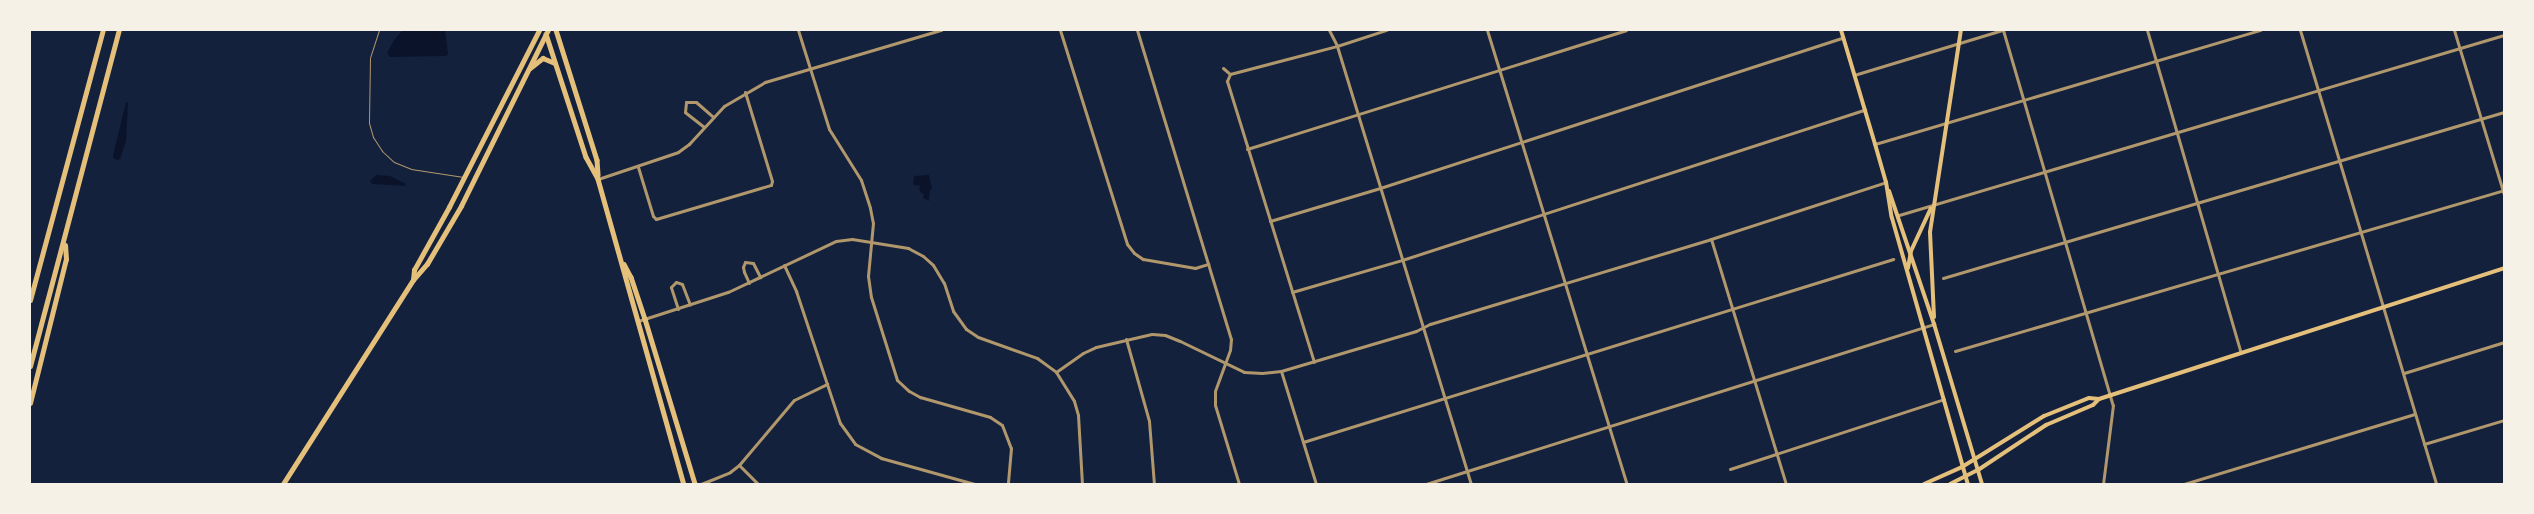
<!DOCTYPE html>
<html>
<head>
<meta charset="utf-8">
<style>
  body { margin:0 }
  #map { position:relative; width:2534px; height:514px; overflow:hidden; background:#14213d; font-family:Overpass,sans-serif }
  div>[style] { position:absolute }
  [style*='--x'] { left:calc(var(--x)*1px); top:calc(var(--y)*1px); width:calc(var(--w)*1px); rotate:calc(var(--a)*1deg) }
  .water>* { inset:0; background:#0b132b }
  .service>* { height:1px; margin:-0.5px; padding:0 0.5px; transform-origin:0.5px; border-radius:0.5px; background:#b1986c }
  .minor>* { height:3px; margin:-1.5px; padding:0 1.5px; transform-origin:1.5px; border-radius:1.5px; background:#b1986c }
  .secondary>* { height:4px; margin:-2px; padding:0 2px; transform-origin:2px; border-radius:2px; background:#e5c07b }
  .primary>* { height:4.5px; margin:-2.25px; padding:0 2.25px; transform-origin:2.25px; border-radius:2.25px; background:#e5c07b }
  .motorway>* { height:5px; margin:-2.5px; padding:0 2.5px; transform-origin:2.5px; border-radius:2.5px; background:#e5c07b }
  span { translate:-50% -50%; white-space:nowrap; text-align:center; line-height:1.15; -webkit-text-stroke:5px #f6f1e7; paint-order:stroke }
  .frame { position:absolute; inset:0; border:31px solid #f6f1e7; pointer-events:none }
</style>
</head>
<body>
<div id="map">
  <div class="water">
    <div style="clip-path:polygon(403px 30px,445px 30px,448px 54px,446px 56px,390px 57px,387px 53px,394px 40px)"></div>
    <div style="clip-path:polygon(126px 102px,128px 103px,126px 141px,120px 159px,117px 160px,113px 158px,113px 155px)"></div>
    <div style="clip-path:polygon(376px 175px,390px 176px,406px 184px,405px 186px,372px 184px,370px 181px)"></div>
    <div style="clip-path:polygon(929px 175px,932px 189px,930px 190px,929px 201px,923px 198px,924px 194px,921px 193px,919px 188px,921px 186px,913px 185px,914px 176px)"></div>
  </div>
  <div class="service">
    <div style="--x:379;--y:30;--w:29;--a:108"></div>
    <div style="--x:370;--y:58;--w:65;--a:90.9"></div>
    <div style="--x:369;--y:123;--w:15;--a:74"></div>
    <div style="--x:373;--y:137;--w:17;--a:57"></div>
    <div style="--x:382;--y:151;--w:16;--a:43"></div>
    <div style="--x:394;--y:162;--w:18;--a:22"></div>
    <div style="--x:411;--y:169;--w:53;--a:8.7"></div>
  </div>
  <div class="minor">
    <div style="--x:798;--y:30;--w:104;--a:72.6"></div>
    <div style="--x:829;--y:129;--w:60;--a:57.9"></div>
    <div style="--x:861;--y:180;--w:29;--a:72"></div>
    <div style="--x:870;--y:208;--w:15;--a:79"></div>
    <div style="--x:873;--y:223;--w:53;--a:95.4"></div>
    <div style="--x:868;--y:276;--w:21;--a:82"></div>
    <div style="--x:871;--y:297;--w:87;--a:72.6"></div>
    <div style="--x:897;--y:380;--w:16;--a:43"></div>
    <div style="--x:909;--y:391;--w:13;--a:29"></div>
    <div style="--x:920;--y:397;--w:73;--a:15.9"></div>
    <div style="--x:990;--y:417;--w:14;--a:34"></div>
    <div style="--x:1002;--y:425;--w:25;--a:69"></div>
    <div style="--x:1011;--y:448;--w:36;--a:95"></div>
    <div style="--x:1060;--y:30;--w:224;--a:72.6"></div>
    <div style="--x:1127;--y:244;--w:11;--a:52"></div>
    <div style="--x:1134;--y:253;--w:11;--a:34"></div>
    <div style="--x:1143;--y:259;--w:53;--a:9.8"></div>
    <div style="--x:1195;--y:268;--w:14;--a:-17"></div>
    <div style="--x:1137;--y:30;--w:323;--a:73.1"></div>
    <div style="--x:1231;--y:339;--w:11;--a:95"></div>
    <div style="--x:1230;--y:350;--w:44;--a:110.1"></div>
    <div style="--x:1215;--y:391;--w:14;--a:90"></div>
    <div style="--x:1215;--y:405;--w:83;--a:73.1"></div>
    <div style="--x:1329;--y:30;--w:18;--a:63"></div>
    <div style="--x:1337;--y:46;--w:458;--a:73"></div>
    <div style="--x:1487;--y:30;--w:475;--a:72.9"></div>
    <div style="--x:2003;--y:30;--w:391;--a:73.7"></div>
    <div style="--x:2113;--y:405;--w:80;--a:97.2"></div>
    <div style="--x:2147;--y:30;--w:336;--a:73.8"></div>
    <div style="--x:2300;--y:30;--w:474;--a:73.3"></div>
    <div style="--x:2454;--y:30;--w:172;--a:73.1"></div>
    <div style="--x:1223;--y:68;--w:9;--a:41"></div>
    <div style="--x:1230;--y:74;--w:8;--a:113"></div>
    <div style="--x:1227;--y:81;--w:294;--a:72.8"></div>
    <div style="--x:1230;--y:74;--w:111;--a:-14.7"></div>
    <div style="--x:1337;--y:46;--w:52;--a:-18.1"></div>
    <div style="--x:1854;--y:75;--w:155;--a:-16.9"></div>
    <div style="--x:704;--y:127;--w:24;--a:-142"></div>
    <div style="--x:685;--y:112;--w:10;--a:-84"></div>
    <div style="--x:686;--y:102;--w:10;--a:0"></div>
    <div style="--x:696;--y:102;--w:23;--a:41"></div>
    <div style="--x:1875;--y:144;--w:402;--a:-16.5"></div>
    <div style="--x:1247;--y:149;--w:397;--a:-17.4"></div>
    <div style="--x:638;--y:167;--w:51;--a:73"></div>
    <div style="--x:653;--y:216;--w:4;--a:45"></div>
    <div style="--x:656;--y:219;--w:120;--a:-16.5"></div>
    <div style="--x:771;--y:185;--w:4;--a:-76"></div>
    <div style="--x:772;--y:181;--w:93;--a:-106.9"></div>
    <div style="--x:598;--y:179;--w:84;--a:-18.6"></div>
    <div style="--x:678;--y:152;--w:14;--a:-36"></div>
    <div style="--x:689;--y:144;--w:52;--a:-47.4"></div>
    <div style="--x:724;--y:106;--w:48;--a:-30.3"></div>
    <div style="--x:765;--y:82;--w:184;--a:-16.5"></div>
    <div style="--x:1899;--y:215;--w:631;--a:-16.57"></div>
    <div style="--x:1270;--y:221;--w:115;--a:-16.7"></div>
    <div style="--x:1380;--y:188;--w:487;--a:-18"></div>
    <div style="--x:1711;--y:239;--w:256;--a:73"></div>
    <div style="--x:784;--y:265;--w:29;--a:65"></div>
    <div style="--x:796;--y:291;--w:139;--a:71.6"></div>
    <div style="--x:840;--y:423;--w:26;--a:54"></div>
    <div style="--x:855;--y:444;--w:30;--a:28"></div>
    <div style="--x:881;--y:458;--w:98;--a:15.5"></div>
    <div style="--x:1943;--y:278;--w:585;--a:-16.48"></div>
    <div style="--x:749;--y:283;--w:12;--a:-114"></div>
    <div style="--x:744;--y:272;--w:5;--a:-101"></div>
    <div style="--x:743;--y:267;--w:5;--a:-68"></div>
    <div style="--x:745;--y:262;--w:8;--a:7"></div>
    <div style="--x:753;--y:263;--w:16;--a:63"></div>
    <div style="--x:1292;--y:292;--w:115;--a:-16.2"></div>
    <div style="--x:1402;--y:260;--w:487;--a:-18"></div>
    <div style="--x:678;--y:309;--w:23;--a:-108"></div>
    <div style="--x:671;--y:287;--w:7;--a:-45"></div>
    <div style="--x:676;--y:282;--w:6;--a:18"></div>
    <div style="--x:682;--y:284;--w:22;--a:69"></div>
    <div style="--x:638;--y:321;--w:95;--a:-17.9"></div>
    <div style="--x:728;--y:292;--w:119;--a:-25.3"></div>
    <div style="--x:836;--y:241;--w:16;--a:-7"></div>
    <div style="--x:852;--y:239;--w:57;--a:9.1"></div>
    <div style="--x:908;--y:248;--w:17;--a:28"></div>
    <div style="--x:923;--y:256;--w:13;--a:42"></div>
    <div style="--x:933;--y:265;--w:21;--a:59"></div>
    <div style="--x:944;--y:283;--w:29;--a:72"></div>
    <div style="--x:953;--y:311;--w:22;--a:54"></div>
    <div style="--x:966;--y:329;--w:14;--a:34"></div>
    <div style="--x:978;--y:337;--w:63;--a:19.6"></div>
    <div style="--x:1037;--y:358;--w:24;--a:36"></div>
    <div style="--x:1056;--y:372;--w:34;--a:58"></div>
    <div style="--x:1074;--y:401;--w:15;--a:74"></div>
    <div style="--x:1078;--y:415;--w:69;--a:86.7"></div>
    <div style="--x:1126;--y:339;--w:85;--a:74.3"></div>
    <div style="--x:1149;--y:421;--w:63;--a:85.5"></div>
    <div style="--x:1955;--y:351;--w:572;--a:-16.34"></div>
    <div style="--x:1281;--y:371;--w:118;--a:72.8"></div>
    <div style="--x:1056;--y:372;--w:33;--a:-35"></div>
    <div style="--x:1083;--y:353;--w:14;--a:-25"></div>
    <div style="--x:1096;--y:347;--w:57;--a:-13.1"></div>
    <div style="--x:1152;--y:334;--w:13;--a:4"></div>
    <div style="--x:1165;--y:335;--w:16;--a:22"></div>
    <div style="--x:1180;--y:341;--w:71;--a:25.8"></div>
    <div style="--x:1244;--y:372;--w:18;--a:3"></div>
    <div style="--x:1262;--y:373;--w:19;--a:-6"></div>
    <div style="--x:1281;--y:371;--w:141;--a:-16.5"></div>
    <div style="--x:1416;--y:331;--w:16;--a:-27"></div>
    <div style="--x:1430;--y:324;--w:294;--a:-16.8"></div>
    <div style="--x:1711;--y:239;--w:184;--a:-18"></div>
    <div style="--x:2404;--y:373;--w:105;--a:-17.2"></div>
    <div style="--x:1303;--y:442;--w:618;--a:-17.23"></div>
    <div style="--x:2424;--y:444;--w:84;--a:-16.7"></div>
    <div style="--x:739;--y:465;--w:27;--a:45"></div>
    <div style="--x:1730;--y:469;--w:225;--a:-18.1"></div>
    <div style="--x:701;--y:484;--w:31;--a:-22"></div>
    <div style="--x:730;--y:472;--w:11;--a:-38"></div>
    <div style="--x:739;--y:465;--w:85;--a:-49.8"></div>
    <div style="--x:794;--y:400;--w:37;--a:-26"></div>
    <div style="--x:1426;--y:484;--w:533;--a:-17.48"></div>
    <div style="--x:2184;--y:484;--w:241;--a:-16.9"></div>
  </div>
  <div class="secondary">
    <div style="--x:1841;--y:30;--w:119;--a:73.4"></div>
    <div style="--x:1875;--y:144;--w:40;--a:74"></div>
    <div style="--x:1886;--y:182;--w:36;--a:81"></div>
    <div style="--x:1892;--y:218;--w:277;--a:74.1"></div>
    <div style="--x:1889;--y:191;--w:140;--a:71.3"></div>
    <div style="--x:1934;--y:324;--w:167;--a:73.3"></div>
    <div style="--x:1908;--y:268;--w:17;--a:-80"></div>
    <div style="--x:1911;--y:251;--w:47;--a:-65.1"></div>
    <div style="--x:1934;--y:317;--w:85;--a:-92.7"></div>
    <div style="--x:1930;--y:232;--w:204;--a:-81.3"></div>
    <div style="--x:1924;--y:484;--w:42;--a:-24.1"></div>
    <div style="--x:1962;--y:467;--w:97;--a:-31.9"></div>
    <div style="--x:2044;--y:416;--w:48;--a:-21.8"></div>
    <div style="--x:2089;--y:398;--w:10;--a:6"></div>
    <div style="--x:1950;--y:484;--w:31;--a:-27"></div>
    <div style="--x:1978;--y:470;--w:82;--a:-33.5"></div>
    <div style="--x:2046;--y:425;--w:51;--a:-23.1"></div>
    <div style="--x:2093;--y:405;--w:8;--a:-45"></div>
    <div style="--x:2099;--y:399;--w:426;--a:-17.9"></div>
  </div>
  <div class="primary">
    <div style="--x:556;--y:30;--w:136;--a:72.5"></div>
    <div style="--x:597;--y:160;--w:15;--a:86"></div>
    <div style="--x:546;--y:34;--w:129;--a:72"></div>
    <div style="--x:586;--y:157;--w:25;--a:61"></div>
    <div style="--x:598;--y:179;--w:317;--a:74.3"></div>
    <div style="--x:530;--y:68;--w:16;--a:-38"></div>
    <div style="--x:543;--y:58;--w:13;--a:23"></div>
    <div style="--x:624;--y:264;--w:15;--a:62"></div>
    <div style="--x:631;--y:277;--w:44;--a:71.6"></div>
    <div style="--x:645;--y:319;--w:172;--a:73.1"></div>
    <div style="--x:413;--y:280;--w:10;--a:-84"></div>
    <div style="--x:414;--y:270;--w:72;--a:-60.9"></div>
    <div style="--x:449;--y:207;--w:199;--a:-63"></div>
    <div style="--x:283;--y:484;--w:242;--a:-57.5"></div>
    <div style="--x:413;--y:280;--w:21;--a:-49"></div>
    <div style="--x:427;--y:264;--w:67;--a:-59.6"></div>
    <div style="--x:461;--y:206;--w:196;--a:-63.7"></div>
  </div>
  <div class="motorway">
    <div style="--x:30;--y:300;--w:280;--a:-74.9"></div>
    <div style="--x:30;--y:366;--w:348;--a:-75.2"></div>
    <div style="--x:30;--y:403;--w:148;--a:-76"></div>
    <div style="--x:66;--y:259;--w:14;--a:-94"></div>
  </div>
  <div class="frame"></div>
</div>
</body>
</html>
